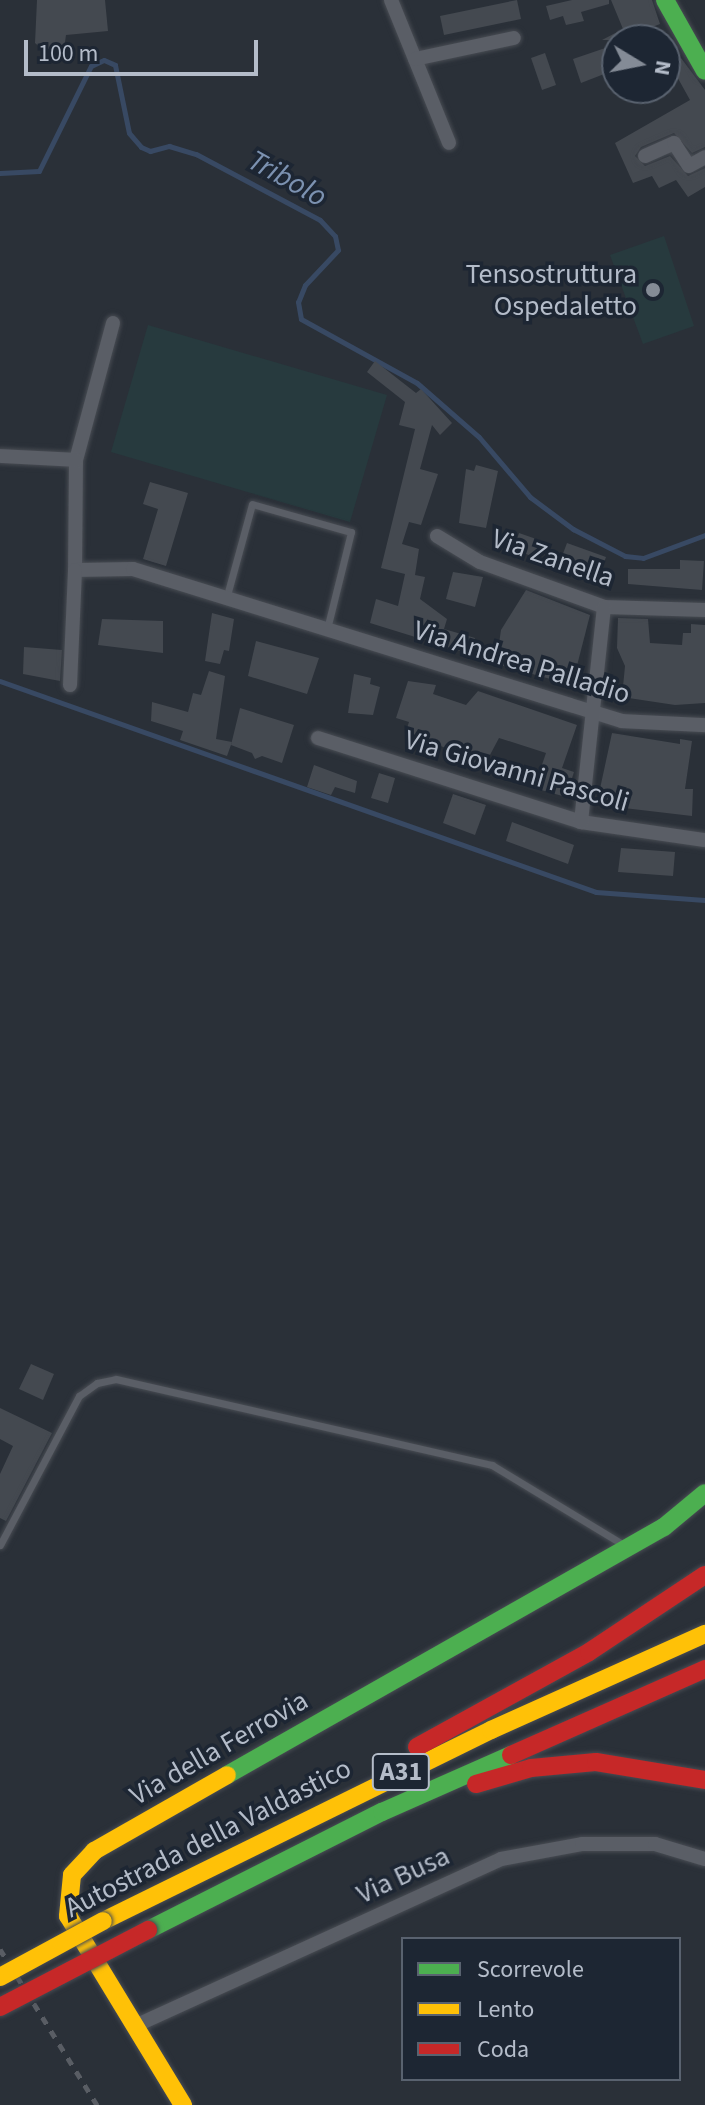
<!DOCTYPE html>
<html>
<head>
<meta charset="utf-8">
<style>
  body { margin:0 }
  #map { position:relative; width:705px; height:2105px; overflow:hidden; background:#2a3038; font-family:"Source Sans 3",sans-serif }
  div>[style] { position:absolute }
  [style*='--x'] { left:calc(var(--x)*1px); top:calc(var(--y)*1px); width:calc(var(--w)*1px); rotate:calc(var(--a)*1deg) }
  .green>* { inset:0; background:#273a3e }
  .stream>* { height:5px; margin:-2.5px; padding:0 2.5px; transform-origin:2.5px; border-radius:2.5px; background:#384963 }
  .building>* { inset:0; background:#444950 }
  .roads { filter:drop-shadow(0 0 2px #484c53) drop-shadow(0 0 2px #484c53) }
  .lane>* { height:7px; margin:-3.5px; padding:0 3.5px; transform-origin:3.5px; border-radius:3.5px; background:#5a5e66 }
  .street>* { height:14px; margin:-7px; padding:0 7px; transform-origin:7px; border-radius:7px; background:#5a5e66 }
  .fast>* { height:18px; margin:-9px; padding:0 9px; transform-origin:9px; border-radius:9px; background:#4caf50 }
  .slow>* { height:18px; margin:-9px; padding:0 9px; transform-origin:9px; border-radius:9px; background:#ffc107 }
  .jam>* { height:18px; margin:-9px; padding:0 9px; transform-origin:9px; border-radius:9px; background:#c62828 }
  .rail>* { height:5px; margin-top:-2.5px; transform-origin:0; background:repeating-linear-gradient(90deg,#595d64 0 8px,transparent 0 16px) }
  .bridges { filter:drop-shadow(0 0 2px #474c53) drop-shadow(0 0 2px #474c53) }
  .slow-bridge>* { height:18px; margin:-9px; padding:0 9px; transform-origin:9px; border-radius:9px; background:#ffc107 }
  .jam-bridge>* { height:18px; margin:-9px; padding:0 9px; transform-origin:9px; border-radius:9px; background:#c62828 }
  .dots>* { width:22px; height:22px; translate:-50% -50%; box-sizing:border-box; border:4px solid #1d2633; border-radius:50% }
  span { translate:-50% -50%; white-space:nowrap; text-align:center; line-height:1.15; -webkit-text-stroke:7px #1d2633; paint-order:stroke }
  .shield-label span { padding:2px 6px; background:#1d2633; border:2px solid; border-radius:6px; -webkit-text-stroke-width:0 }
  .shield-label { font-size:26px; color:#b4bcc9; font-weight:700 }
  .poi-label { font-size:28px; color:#b4bcc9 }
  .right { translate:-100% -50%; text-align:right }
  .street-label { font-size:28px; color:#b4bcc9 }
  .water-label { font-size:30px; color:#7c92b1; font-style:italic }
  .legend { position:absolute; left:401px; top:1937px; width:280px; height:144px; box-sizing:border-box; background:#1d2633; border:2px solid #59626f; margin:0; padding:10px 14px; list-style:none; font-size:24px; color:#b4bcc9 }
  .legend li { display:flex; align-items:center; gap:16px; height:40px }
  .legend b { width:40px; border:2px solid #59626f }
  .north { position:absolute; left:601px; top:24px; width:80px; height:80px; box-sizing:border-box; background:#1d2633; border:2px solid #59626f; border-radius:50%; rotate:100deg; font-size:22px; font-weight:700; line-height:32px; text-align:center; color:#b4bcc9 }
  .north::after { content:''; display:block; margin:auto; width:28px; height:36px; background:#848b96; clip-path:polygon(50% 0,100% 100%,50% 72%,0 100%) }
  .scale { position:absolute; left:24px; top:40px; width:234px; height:36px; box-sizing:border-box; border:4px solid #b4bcc9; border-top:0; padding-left:10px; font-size:24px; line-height:28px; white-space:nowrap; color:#b4bcc9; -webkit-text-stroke:6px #1d2633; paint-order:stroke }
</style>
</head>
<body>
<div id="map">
  <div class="green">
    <div style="clip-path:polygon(664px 236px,694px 326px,643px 344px,610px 255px)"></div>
    <div style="clip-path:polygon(148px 325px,387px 395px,350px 522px,111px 452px)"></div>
  </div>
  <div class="stream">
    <div style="--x:0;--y:173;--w:39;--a:-3"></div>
    <div style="--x:39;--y:171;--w:117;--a:-63.7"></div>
    <div style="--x:91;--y:66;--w:14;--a:-25"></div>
    <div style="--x:104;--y:60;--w:12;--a:24"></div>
    <div style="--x:115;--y:65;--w:69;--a:78.4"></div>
    <div style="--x:129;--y:133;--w:18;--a:49"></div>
    <div style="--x:141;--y:147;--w:10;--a:24"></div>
    <div style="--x:150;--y:151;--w:20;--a:-15"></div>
    <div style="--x:169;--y:146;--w:28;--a:17"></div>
    <div style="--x:196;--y:154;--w:140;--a:28"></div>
    <div style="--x:320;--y:220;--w:22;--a:47"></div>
    <div style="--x:335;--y:236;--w:14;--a:78"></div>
    <div style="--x:338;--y:250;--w:48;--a:133.3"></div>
    <div style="--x:305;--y:285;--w:18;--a:112"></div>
    <div style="--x:298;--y:302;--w:17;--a:80"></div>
    <div style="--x:301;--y:319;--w:132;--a:28.9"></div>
    <div style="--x:417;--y:383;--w:82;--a:41.1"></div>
    <div style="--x:479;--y:437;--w:79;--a:49.6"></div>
    <div style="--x:530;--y:497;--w:54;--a:36.7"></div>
    <div style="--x:573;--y:529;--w:59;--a:27.4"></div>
    <div style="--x:625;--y:556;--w:18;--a:6"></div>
    <div style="--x:643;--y:558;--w:66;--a:-20.4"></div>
    <div style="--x:0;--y:681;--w:632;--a:19.5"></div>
    <div style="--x:596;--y:892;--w:109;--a:4.2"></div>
  </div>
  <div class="building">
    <div style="clip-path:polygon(37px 0,105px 0,108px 31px,66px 35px,64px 49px,42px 49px,35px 43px)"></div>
    <div style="clip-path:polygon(517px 0,521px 19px,444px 35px,440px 16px)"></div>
    <div style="clip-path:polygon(572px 0,609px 0,609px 4px,581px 12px,584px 21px,566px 25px,563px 16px,550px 20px,546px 6px)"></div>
    <div style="clip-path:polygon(611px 0,652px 0,660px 24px,647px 29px,652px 40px,602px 40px,623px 29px)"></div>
    <div style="clip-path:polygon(617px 44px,617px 69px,581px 83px,573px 59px)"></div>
    <div style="clip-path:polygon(545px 53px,556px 85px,542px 90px,531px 58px)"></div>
    <div style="clip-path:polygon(681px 58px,705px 90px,705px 147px,692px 153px,674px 133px,641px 147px,635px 156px,645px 166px,670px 156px,688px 176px,705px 168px,705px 187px,688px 197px,676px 180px,659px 188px,652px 176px,633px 183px,615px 143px,690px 100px,670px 64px)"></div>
    <div style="clip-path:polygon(375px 361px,416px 393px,421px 389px,452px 423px,440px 435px,432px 425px,420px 469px,438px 474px,421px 525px,409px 522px,402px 544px,419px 549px,415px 575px,425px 577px,420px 599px,447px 619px,444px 629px,475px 638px,470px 654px,370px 623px,376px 599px,398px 606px,405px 574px,381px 568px,415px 429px,399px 425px,405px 402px,367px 372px)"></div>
    <div style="clip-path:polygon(476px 465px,498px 471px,486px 528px,459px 523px,466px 469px,474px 471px)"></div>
    <div style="clip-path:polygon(150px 482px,188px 493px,166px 566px,143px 559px,158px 509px,143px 504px)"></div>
    <div style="clip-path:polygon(519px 533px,542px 541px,536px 558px,514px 549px)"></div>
    <div style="clip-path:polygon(567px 543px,606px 557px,597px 582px,558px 567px)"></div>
    <div style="clip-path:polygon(680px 560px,704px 561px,702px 590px,628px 584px,628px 569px,680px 569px)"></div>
    <div style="clip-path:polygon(453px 572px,483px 577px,475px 607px,446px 599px)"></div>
    <div style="clip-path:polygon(526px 590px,590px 615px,572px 685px,496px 664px,501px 630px)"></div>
    <div style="clip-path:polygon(212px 613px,234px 619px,229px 651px,224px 650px,220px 664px,205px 661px)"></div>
    <div style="clip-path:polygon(618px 618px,648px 619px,650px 643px,682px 645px,683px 633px,691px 633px,691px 624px,705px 625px,705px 703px,675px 705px,622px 697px,625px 666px,617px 648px)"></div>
    <div style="clip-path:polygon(102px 619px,163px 621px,163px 653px,98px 645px)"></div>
    <div style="clip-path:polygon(256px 641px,319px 658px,307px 694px,248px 676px)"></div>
    <div style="clip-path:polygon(24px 647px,62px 650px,60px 681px,23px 674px)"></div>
    <div style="clip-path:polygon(209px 671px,225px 676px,216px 739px,232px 742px,227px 756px,180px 740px,183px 731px,151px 721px,152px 702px,188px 712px,193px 693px,201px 695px)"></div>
    <div style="clip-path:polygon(354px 674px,371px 678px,370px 684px,380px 687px,373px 715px,348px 713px)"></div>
    <div style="clip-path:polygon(408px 681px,436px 685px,433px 694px,466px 705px,478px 691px,577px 725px,562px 768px,574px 772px,566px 797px,534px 788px,546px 753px,499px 738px,482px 770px,447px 760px,450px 750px,406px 731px,409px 722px,396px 718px)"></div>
    <div style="clip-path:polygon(240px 708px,294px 725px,282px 763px,262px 756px,255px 759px,252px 753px,231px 745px)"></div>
    <div style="clip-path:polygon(612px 733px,680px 744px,680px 739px,692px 741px,685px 789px,693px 789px,692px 816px,607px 806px,608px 800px,598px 798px)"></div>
    <div style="clip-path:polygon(314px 765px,357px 781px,355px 793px,335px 787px,331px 795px,307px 787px)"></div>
    <div style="clip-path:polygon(379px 773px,395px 778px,388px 803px,371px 798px)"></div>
    <div style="clip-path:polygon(453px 794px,486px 805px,475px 835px,443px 823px)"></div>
    <div style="clip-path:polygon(512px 822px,574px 845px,568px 864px,506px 841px)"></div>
    <div style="clip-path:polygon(621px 848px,675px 852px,673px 876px,618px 872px)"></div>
    <div style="clip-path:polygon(31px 1364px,54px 1374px,43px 1400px,19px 1389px)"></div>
    <div style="clip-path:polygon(0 1408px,52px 1433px,6px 1521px,0 1518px,0 1474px,13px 1446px,0 1439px)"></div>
  </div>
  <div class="roads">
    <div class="lane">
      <div style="--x:226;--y:599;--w:98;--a:-74.7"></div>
      <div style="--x:252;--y:504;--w:103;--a:15.8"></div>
      <div style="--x:351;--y:532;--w:100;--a:103.9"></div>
      <div style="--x:0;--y:1545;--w:169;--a:-62.1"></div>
      <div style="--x:79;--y:1396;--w:22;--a:-36"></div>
      <div style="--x:97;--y:1383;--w:19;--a:-12"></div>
      <div style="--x:116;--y:1379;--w:386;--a:12.9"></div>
      <div style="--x:492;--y:1465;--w:157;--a:31.2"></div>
    </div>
    <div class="street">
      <div style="--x:391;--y:0;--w:154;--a:67.9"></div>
      <div style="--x:415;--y:59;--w:101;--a:-12"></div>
      <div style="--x:645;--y:156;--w:32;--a:-24"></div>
      <div style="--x:674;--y:143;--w:27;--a:57"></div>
      <div style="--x:689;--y:166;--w:18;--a:-29"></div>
      <div style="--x:113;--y:323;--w:142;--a:105.1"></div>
      <div style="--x:76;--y:460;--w:110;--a:90.5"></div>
      <div style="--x:75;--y:570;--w:58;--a:-1"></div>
      <div style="--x:133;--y:569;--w:512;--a:17.27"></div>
      <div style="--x:622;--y:721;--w:83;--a:2.8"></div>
      <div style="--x:0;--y:456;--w:76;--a:3"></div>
      <div style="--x:437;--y:536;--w:50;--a:31.2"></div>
      <div style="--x:480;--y:562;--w:132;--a:19.9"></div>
      <div style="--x:604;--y:607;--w:101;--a:1.7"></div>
      <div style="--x:70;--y:685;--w:115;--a:-87.5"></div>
      <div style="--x:318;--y:738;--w:276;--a:17.7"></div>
      <div style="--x:581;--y:822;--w:125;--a:8.3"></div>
      <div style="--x:581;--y:822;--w:216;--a:-83.9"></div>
      <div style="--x:137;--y:2025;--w:400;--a:-24.5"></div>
      <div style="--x:501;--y:1859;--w:82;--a:-10.5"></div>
      <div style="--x:582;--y:1844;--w:73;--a:0"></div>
      <div style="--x:655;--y:1844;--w:52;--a:16.7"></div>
    </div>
    <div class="fast">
      <div style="--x:665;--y:0;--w:81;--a:60.6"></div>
      <div style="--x:227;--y:1775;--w:502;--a:-29.58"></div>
      <div style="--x:664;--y:1527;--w:53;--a:-39.7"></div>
      <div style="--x:148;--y:1930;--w:262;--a:-26.8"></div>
      <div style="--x:382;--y:1812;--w:141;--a:-23.8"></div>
    </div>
    <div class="slow">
      <div style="--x:103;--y:1921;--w:432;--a:-26.2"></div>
      <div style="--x:491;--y:1730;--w:235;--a:-24.2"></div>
      <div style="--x:183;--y:2105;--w:221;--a:-121.3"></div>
      <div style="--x:68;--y:1916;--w:41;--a:-84.4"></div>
      <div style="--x:72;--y:1875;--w:33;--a:-47"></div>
      <div style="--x:94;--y:1851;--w:153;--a:-29.7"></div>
    </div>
    <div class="jam">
      <div style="--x:417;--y:1747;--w:196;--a:-28.9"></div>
      <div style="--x:589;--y:1652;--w:139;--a:-33.6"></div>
      <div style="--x:511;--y:1755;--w:212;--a:-23.9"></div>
      <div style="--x:476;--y:1784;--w:57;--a:-16.2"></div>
      <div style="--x:531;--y:1768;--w:65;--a:-5.3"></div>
      <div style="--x:596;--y:1762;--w:110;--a:9.4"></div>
    </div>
  </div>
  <div class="rail">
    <div style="--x:0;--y:1949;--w:184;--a:58.1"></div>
  </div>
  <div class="bridges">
    <div class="slow-bridge">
      <div style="--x:0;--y:1977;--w:117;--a:-28.5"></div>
    </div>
    <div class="jam-bridge">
      <div style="--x:0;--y:2007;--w:167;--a:-27.5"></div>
    </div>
  </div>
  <div class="dots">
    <div style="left:653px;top:290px;background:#848b96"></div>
  </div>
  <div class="shield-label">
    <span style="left:401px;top:1772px">A31</span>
  </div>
  <div class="poi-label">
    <span class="right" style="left:637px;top:290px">Tensostruttura<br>Ospedaletto</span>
  </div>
  <div class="street-label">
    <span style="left:553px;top:558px;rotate:19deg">Via Zanella</span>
    <span style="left:522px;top:662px;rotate:17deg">Via Andrea Palladio</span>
    <span style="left:517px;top:771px;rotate:16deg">Via Giovanni Pascoli</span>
    <span style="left:219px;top:1748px;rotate:-30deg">Via della Ferrovia</span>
    <span style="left:208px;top:1838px;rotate:-27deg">Autostrada della Valdastico</span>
    <span style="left:403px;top:1875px;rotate:-25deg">Via Busa</span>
  </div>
  <div class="water-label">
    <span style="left:287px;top:179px;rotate:29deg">Tribolo</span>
  </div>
  <ul class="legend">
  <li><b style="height:10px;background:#4caf50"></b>Scorrevole</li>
  <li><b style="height:10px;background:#ffc107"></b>Lento</li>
  <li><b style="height:10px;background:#c62828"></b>Coda</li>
  </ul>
  <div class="north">N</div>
  <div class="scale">100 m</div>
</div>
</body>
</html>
